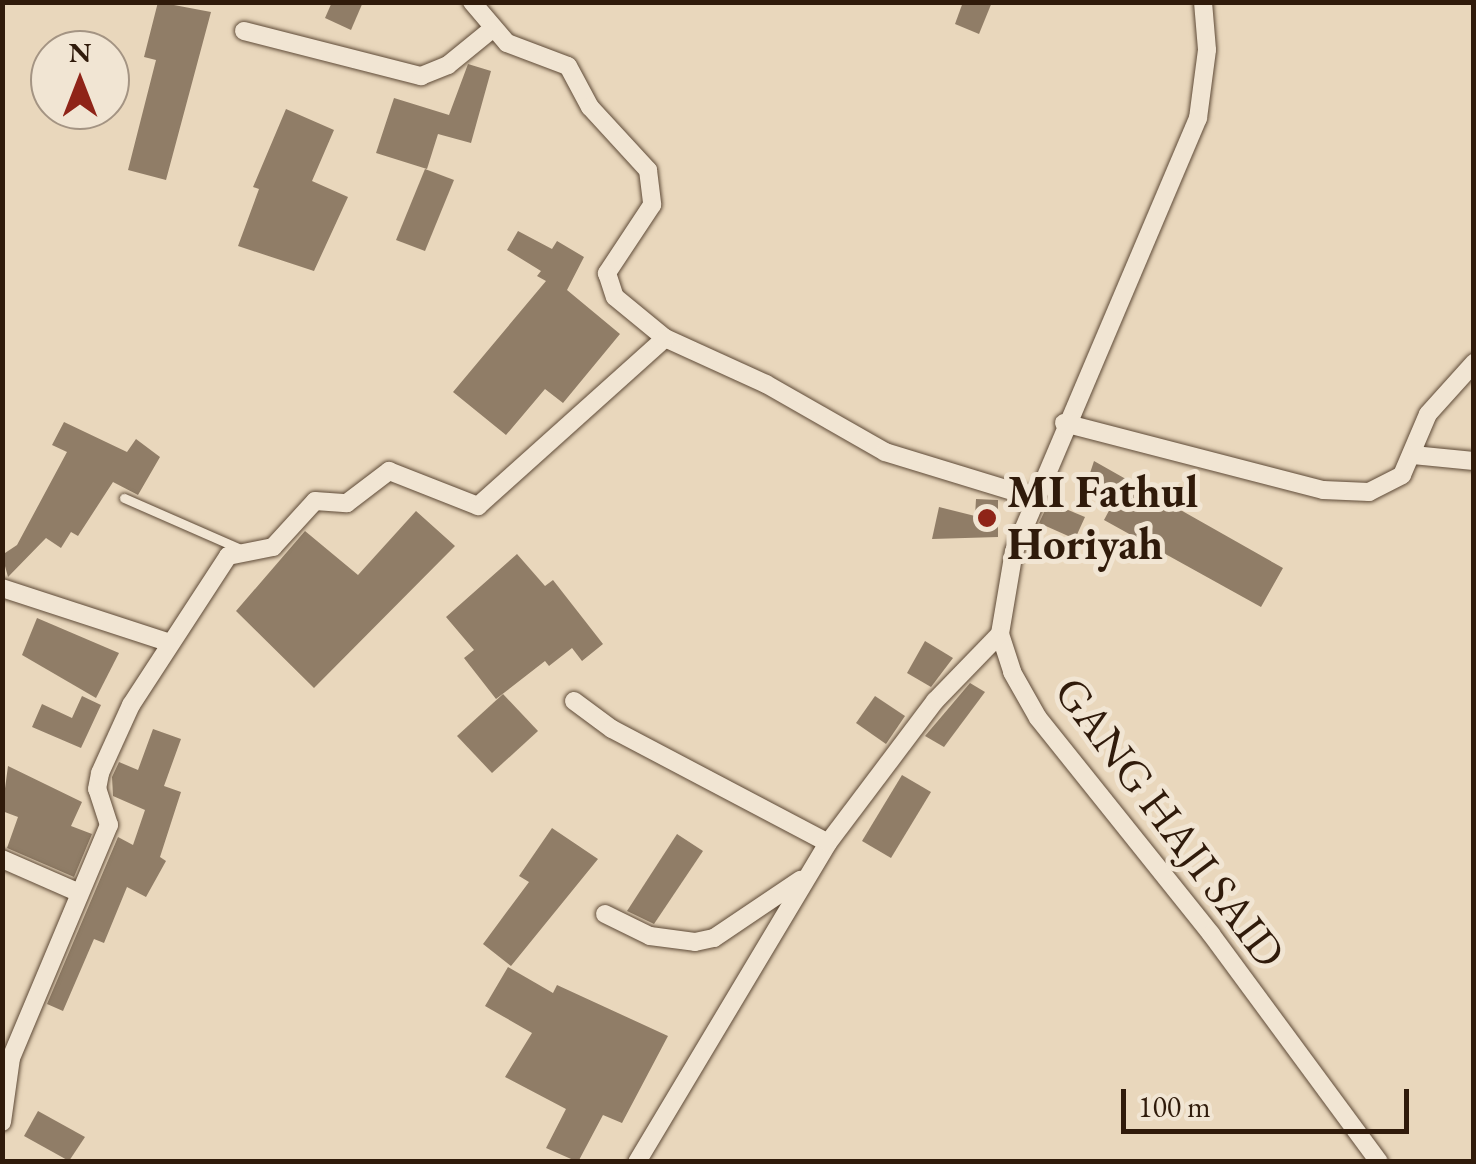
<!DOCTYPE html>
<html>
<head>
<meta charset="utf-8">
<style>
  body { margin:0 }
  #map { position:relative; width:1476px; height:1164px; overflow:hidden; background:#e9d7bc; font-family:"EB Garamond",serif }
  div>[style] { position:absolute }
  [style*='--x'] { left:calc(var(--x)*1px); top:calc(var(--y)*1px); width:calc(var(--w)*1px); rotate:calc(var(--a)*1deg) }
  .building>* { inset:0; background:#907d67 }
  .roads { filter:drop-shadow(0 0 2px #5e4a37) drop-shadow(0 0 2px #5e4a37) }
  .service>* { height:9px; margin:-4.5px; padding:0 4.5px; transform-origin:4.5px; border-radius:4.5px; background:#f1e5d3 }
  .minor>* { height:18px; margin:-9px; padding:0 9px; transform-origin:9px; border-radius:9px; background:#f1e5d3 }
  .dots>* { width:28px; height:28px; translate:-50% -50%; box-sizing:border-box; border:5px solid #f1e5d3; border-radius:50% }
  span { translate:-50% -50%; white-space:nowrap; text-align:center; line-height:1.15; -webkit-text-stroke:10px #f1e5d3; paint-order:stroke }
  .poi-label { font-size:45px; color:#301b0b; font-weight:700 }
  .left { translate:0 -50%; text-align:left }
  .street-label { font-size:45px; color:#301b0b }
  .frame { position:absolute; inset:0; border:5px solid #301b0b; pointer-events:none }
  .north { position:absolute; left:30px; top:30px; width:100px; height:100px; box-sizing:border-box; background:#f1e5d3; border:2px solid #a49483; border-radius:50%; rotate:0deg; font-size:28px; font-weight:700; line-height:40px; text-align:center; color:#301b0b }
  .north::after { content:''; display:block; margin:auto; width:35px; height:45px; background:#8f2418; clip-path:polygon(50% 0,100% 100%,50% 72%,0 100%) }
  .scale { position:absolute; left:1121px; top:1089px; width:288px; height:45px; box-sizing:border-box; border:5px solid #301b0b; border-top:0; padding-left:12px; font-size:30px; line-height:35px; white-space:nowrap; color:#301b0b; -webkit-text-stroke:8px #f1e5d3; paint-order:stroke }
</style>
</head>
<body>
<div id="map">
  <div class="building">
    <div style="clip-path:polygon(158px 2px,211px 12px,166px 180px,128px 170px,156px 60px,144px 57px)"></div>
    <div style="clip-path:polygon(332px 2px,363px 2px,351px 30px,325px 18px)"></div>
    <div style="clip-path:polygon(963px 2px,992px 2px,979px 34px,955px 24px)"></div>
    <div style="clip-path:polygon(468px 64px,491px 71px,471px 143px,438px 134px,427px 169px,376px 153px,394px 98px,449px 115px)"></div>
    <div style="clip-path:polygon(286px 109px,334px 130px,312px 181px,348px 197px,314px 271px,238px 246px,259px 189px,253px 187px)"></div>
    <div style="clip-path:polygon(425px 169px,454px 180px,425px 251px,396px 240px)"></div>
    <div style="clip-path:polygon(518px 231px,552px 249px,557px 241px,584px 257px,567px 290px,620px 334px,563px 403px,545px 389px,506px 435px,453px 392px,546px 281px,537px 276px,541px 271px,507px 250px)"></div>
    <div style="clip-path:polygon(64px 422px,127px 452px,136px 439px,160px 457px,138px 495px,113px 482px,78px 536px,71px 532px,61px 548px,46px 538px,8px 577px,2px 555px,17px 545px,67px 452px,52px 445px)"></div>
    <div style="clip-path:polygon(1094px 461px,1283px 568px,1261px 607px,1104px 520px,1120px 490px,1088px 479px)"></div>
    <div style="clip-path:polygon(976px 499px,998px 500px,998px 537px,932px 539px,939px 507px,975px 516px)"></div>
    <div style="clip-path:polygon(1049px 502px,1085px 517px,1075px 539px,1039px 523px)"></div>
    <div style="clip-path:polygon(416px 511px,455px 546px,314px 688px,236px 611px,305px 531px,358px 575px)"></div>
    <div style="clip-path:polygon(517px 554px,545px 586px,553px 580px,603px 644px,582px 661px,572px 648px,549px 666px,545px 661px,496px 699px,464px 658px,474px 650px,446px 617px)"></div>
    <div style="clip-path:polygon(37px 618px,119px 653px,96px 698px,22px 655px)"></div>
    <div style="clip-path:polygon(925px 641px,953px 658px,931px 687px,907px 673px)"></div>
    <div style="clip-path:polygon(970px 683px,985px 692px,944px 747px,925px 736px)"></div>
    <div style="clip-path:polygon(503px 694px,538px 731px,492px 773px,457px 736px)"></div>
    <div style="clip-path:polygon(82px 696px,101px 705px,81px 748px,32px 727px,42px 704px,72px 718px)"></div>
    <div style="clip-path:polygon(875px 696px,905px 716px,886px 744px,856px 723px)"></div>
    <div style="clip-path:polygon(153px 729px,181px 739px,164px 786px,181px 792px,160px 857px,166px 861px,146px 897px,127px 887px,104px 943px,94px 939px,63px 1011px,47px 1004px,118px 837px,133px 845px,145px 810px,113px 796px,112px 777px,119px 762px,138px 770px)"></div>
    <div style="clip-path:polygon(8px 766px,82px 802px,71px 826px,92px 834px,74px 877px,7px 848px,18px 817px,2px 811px)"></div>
    <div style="clip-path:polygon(902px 775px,931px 792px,891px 858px,862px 841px)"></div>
    <div style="clip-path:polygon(552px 828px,598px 859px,511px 966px,483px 944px,529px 882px,519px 876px)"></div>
    <div style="clip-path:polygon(677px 834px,703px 851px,654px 924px,627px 911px)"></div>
    <div style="clip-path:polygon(508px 967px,553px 993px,557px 985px,668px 1036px,622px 1123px,603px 1115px,578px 1162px,546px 1148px,566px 1109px,505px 1077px,532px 1033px,485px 1006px)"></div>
    <div style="clip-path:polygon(38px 1111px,85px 1137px,69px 1161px,24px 1136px)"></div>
  </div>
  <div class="roads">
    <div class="service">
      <div style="--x:124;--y:498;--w:128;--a:23.6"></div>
    </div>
    <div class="minor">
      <div style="--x:472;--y:2;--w:54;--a:49.5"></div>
      <div style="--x:507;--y:43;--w:65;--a:20.7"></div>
      <div style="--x:568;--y:66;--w:47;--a:61.8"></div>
      <div style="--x:590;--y:107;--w:86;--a:47.4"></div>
      <div style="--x:648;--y:170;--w:35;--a:83"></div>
      <div style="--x:652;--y:205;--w:82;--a:123.5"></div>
      <div style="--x:607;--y:273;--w:25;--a:72"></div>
      <div style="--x:615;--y:297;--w:65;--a:39.4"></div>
      <div style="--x:665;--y:338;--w:111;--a:24.5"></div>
      <div style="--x:766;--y:384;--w:137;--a:29.7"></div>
      <div style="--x:885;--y:452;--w:157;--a:17"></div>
      <div style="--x:1203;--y:2;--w:48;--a:85.2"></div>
      <div style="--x:1207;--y:50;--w:69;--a:97.5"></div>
      <div style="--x:1198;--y:118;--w:470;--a:113"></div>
      <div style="--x:1014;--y:551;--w:84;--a:99.6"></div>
      <div style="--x:1000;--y:634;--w:40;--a:72"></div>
      <div style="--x:1012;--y:672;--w:53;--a:60.5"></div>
      <div style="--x:1038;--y:718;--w:277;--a:51.3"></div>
      <div style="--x:1211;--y:934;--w:283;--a:53.6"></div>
      <div style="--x:244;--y:31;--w:183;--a:14.3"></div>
      <div style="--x:421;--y:76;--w:29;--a:-22"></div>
      <div style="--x:448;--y:65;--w:55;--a:-39.1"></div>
      <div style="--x:1064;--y:423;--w:268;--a:14.5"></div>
      <div style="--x:1323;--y:490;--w:46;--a:2.5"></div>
      <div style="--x:1369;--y:492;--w:37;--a:-27"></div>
      <div style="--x:1402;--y:475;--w:66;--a:-66.9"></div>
      <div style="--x:1428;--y:414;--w:69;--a:-48"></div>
      <div style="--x:1413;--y:455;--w:61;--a:5.6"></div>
      <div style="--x:2;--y:588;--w:177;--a:18.1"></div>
      <div style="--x:574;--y:701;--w:47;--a:36.4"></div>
      <div style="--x:612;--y:729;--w:244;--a:27.8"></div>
      <div style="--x:2;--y:859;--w:82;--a:23.7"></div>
      <div style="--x:605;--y:914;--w:50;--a:26.1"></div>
      <div style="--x:650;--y:936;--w:45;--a:7.6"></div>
      <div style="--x:695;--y:942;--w:19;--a:-12"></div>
      <div style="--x:714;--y:938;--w:104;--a:-34"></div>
      <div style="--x:2;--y:1122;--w:65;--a:-82"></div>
      <div style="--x:11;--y:1058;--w:253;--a:-67.2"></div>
      <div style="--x:109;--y:825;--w:38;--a:-108"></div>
      <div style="--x:97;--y:789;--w:16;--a:-79"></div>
      <div style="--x:100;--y:773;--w:75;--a:-65.5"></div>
      <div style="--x:131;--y:705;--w:178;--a:-56.9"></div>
      <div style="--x:228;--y:556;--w:46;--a:-11.3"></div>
      <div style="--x:273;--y:547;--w:62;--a:-47.6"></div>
      <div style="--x:315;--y:501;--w:32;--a:4"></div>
      <div style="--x:347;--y:503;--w:53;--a:-37.3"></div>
      <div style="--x:389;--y:471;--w:96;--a:21.5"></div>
      <div style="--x:478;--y:506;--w:251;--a:-41.9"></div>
      <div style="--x:637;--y:1162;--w:372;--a:-59.1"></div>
      <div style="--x:828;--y:843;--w:178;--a:-53"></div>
      <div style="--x:935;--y:701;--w:93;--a:-45.9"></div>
    </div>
  </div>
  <div class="dots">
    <div style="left:987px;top:518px;background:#8f2418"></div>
  </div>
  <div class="poi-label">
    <span class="left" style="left:1007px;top:518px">MI Fathul<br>Horiyah</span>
  </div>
  <div class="street-label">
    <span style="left:1170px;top:822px;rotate:53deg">GANG HAJI SAID</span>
  </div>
  <div class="frame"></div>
  <div class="north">N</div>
  <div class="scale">100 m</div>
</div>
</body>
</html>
